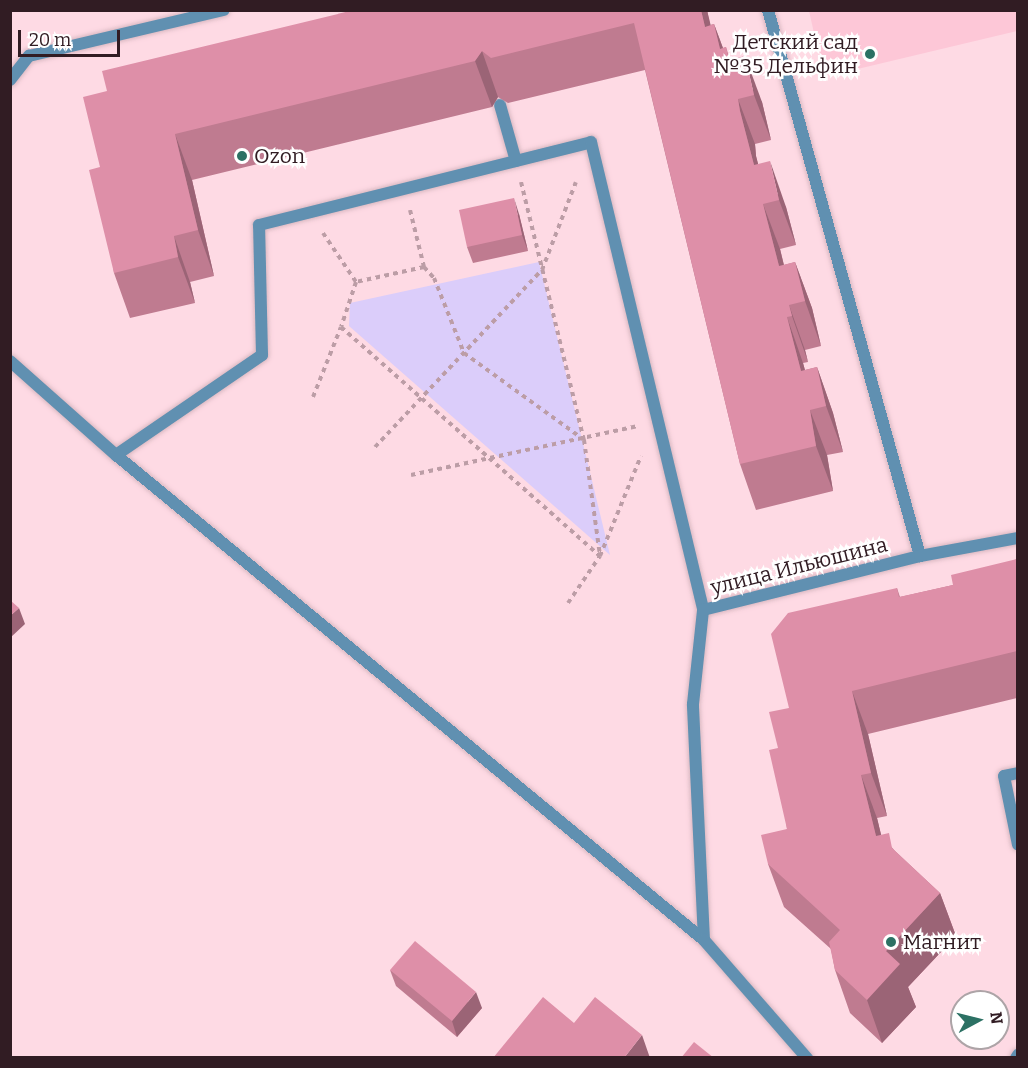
<!DOCTYPE html>
<html>
<head>
<meta charset="utf-8">
<style>
  body { margin:0 }
  #map { position:relative; width:1028px; height:1068px; overflow:hidden; background:#fedae4; font-family:Bitter,serif }
  div>[style] { position:absolute }
  [style*='--x'] { left:calc(var(--x)*1px); top:calc(var(--y)*1px); width:calc(var(--w)*1px); rotate:calc(var(--a)*1deg) }
  .built>* { inset:0; background:#fdc7d7 }
  .green>* { inset:0; background:#dbcdfa }
  .path>* { height:4px; margin-top:-2px; transform-origin:0; background:repeating-linear-gradient(90deg,#bc9da6 0 4.5px,transparent 0 9px) }
  .roads { filter:drop-shadow(0 0 2px #d9b8c1) drop-shadow(0 0 2px #d9b8c1) }
  .lane>* { height:12px; margin:-6px; padding:0 6px; transform-origin:6px; border-radius:6px; background:#6090b1 }
  .street>* { height:12px; margin:-6px; padding:0 6px; transform-origin:6px; border-radius:6px; background:#6090b1 }
  .wall>* { inset:0; background:#bf7b90 }
  .shaded-wall>* { inset:0; background:#9b6476 }
  .building>* { inset:0; background:#de8fa8 }
  .dots>* { width:16px; height:16px; translate:-50% -50%; box-sizing:border-box; border:3px solid #fff; border-radius:50% }
  span { translate:-50% -50%; white-space:nowrap; text-align:center; line-height:1.15; -webkit-text-stroke:5px #fff; paint-order:stroke }
  .poi-label { font-size:21px; color:#311c23 }
  .right { translate:-100% -50%; text-align:right }
  .left { translate:0 -50%; text-align:left }
  .street-label { font-size:21px; color:#311c23 }
  .frame { position:absolute; inset:0; border:12px solid #311c23; pointer-events:none }
  .north { position:absolute; left:950px; top:990px; width:60px; height:60px; box-sizing:border-box; background:#fff; border:2px solid #ada4a7; border-radius:50%; rotate:83deg; font-size:16px; font-weight:700; line-height:24px; text-align:center; color:#311c23 }
  .north::after { content:''; display:block; margin:auto; width:21px; height:27px; background:#2c7164; clip-path:polygon(50% 0,100% 100%,50% 72%,0 100%) }
  .scale { position:absolute; left:18px; top:30px; width:102px; height:27px; box-sizing:border-box; border:3px solid #311c23; border-top:0; padding-left:8px; font-size:18px; line-height:21px; white-space:nowrap; color:#311c23; -webkit-text-stroke:4px #fff; paint-order:stroke }
</style>
</head>
<body>
<div id="map">
  <div class="built">
    <div style="clip-path:polygon(809px 11px,1017px 11px,1017px 31px,824px 77px)"></div>
  </div>
  <div class="green">
    <div style="clip-path:polygon(539px 262px,610px 555px,349px 326px,350px 303px)"></div>
  </div>
  <div class="path">
    <div style="--x:521;--y:182;--w:266;--a:76.3"></div>
    <div style="--x:584;--y:440;--w:117;--a:82.1"></div>
    <div style="--x:410;--y:210;--w:59;--a:76.2"></div>
    <div style="--x:424;--y:267;--w:15;--a:48"></div>
    <div style="--x:434;--y:278;--w:81;--a:68.2"></div>
    <div style="--x:464;--y:353;--w:147;--a:35.9"></div>
    <div style="--x:323;--y:233;--w:59;--a:56"></div>
    <div style="--x:424;--y:267;--w:70;--a:167.6"></div>
    <div style="--x:356;--y:282;--w:47;--a:108.4"></div>
    <div style="--x:341;--y:327;--w:346;--a:41.5"></div>
    <div style="--x:313;--y:397;--w:75;--a:-68.2"></div>
    <div style="--x:375;--y:447;--w:243;--a:-46.7"></div>
    <div style="--x:542;--y:270;--w:94;--a:-68.9"></div>
    <div style="--x:411;--y:475;--w:231;--a:-12.2"></div>
    <div style="--x:568;--y:603;--w:57;--a:-55.8"></div>
    <div style="--x:600;--y:556;--w:108;--a:-67.7"></div>
  </div>
  <div class="roads">
    <div class="lane">
      <div style="--x:768;--y:10;--w:567;--a:74.44"></div>
      <div style="--x:10;--y:80;--w:31;--a:-52"></div>
      <div style="--x:29;--y:56;--w:200;--a:-13.3"></div>
      <div style="--x:500;--y:105;--w:58;--a:74.1"></div>
      <div style="--x:116;--y:455;--w:177;--a:-34.4"></div>
      <div style="--x:262;--y:355;--w:130;--a:-91.3"></div>
      <div style="--x:259;--y:225;--w:342;--a:-14"></div>
      <div style="--x:591;--y:142;--w:481;--a:76.5"></div>
      <div style="--x:1018;--y:773;--w:14;--a:168"></div>
      <div style="--x:1004;--y:776;--w:70;--a:78.5"></div>
      <div style="--x:704;--y:940;--w:236;--a:-92.7"></div>
      <div style="--x:693;--y:704;--w:95;--a:-83.9"></div>
      <div style="--x:703;--y:610;--w:224;--a:-14"></div>
      <div style="--x:920;--y:556;--w:100;--a:-10.4"></div>
      <div style="--x:1016;--y:1058;--w:4;--a:-56"></div>
    </div>
    <div class="street">
      <div style="--x:10;--y:361;--w:142;--a:41.6"></div>
      <div style="--x:116;--y:455;--w:762;--a:39.52"></div>
      <div style="--x:704;--y:940;--w:157;--a:48.9"></div>
    </div>
  </div>
  <div class="wall">
    <div style="clip-path:polygon(354px 10px,707px 10px,710px 25px,714px 24px,723px 48px,726px 47px,730px 60px,762px 102px,771px 140px,755px 144px,756px 156px,758px 164px,786px 207px,796px 245px,780px 249px,784px 265px,795px 262px,812px 308px,821px 346px,805px 350px,808px 362px,803px 363px,805px 370px,817px 367px,833px 413px,843px 452px,827px 455px,833px 491px,756px 510px,740px 464px,645px 70px,508px 103px,498px 97px,492px 107px,192px 180px,214px 276px,190px 282px,195px 303px,130px 318px,114px 273px,100px 167px,107px 91px)"></div>
    <div style="clip-path:polygon(519px 214px,528px 251px,473px 263px,467px 247px)"></div>
    <div style="clip-path:polygon(1017px 559px,1017px 698px,868px 734px,887px 816px,877px 818px,881px 835px,895px 851px,940px 893px,956px 936px,908px 987px,916px 1007px,882px 1043px,850px 1013px,835px 970px,831px 949px,784px 907px,768px 864px,787px 829px,778px 748px,789px 708px,897px 588px,900px 597px,953px 585px)"></div>
    <div style="clip-path:polygon(390px 970px,482px 1008px,457px 1037px,396px 986px)"></div>
  </div>
  <div class="shaded-wall">
    <div style="clip-path:polygon(701px 10px,707px 10px,722px 72px,705px 27px)"></div>
    <div style="clip-path:polygon(714px 24px,731px 70px,720px 49px)"></div>
    <div style="clip-path:polygon(482px 51px,498px 97px,492px 107px,475px 61px)"></div>
    <div style="clip-path:polygon(745px 56px,762px 102px,771px 140px,754px 95px)"></div>
    <div style="clip-path:polygon(738px 99px,755px 144px,756px 156px,768px 202px,754px 165px,740px 111px)"></div>
    <div style="clip-path:polygon(175px 134px,192px 180px,214px 276px,198px 230px)"></div>
    <div style="clip-path:polygon(770px 161px,786px 207px,796px 245px,779px 200px)"></div>
    <div style="clip-path:polygon(514px 198px,519px 214px,528px 251px,522px 235px)"></div>
    <div style="clip-path:polygon(763px 204px,780px 249px,793px 304px,779px 266px)"></div>
    <div style="clip-path:polygon(174px 236px,190px 282px,195px 303px,178px 257px)"></div>
    <div style="clip-path:polygon(795px 262px,812px 308px,821px 346px,805px 301px)"></div>
    <div style="clip-path:polygon(789px 305px,805px 350px,808px 362px,792px 316px)"></div>
    <div style="clip-path:polygon(787px 317px,803px 363px,815px 409px,801px 371px)"></div>
    <div style="clip-path:polygon(817px 367px,833px 413px,843px 452px,826px 406px)"></div>
    <div style="clip-path:polygon(810px 410px,827px 455px,833px 491px,816px 446px)"></div>
    <div style="clip-path:polygon(19px 608px,25px 624px,10px 638px,10px 616px)"></div>
    <div style="clip-path:polygon(852px 691px,868px 734px,887px 816px,871px 773px)"></div>
    <div style="clip-path:polygon(861px 775px,877px 818px,892px 879px,876px 836px)"></div>
    <div style="clip-path:polygon(940px 893px,956px 936px,908px 987px,916px 1007px,882px 1043px,867px 1000px,886px 951px)"></div>
    <div style="clip-path:polygon(476px 992px,482px 1008px,457px 1037px,452px 1021px)"></div>
    <div style="clip-path:polygon(642px 1035px,650px 1058px,624px 1058px)"></div>
  </div>
  <div class="building">
    <div style="clip-path:polygon(354px 10px,701px 10px,705px 27px,714px 24px,720px 49px,726px 47px,729px 60px,745px 56px,754px 95px,738px 99px,740px 111px,754px 165px,770px 161px,779px 200px,763px 204px,779px 266px,795px 262px,805px 301px,789px 305px,792px 316px,787px 317px,801px 371px,817px 367px,826px 406px,810px 410px,816px 446px,740px 464px,634px 23px,491px 58px,482px 51px,475px 61px,175px 134px,198px 230px,174px 236px,178px 257px,114px 273px,89px 170px,100px 167px,83px 97px,107px 91px,102px 71px)"></div>
    <div style="clip-path:polygon(514px 198px,522px 235px,467px 247px,459px 210px)"></div>
    <div style="clip-path:polygon(1017px 559px,1017px 651px,852px 691px,871px 773px,861px 775px,876px 836px,889px 833px,892px 848px,940px 893px,886px 951px,900px 964px,867px 1000px,835px 970px,829px 942px,840px 930px,768px 864px,761px 835px,787px 829px,769px 750px,778px 748px,769px 712px,789px 708px,771px 634px,788px 613px,897px 588px,899px 597px,953px 585px,951px 575px)"></div>
    <div style="clip-path:polygon(10px 600px,19px 608px,10px 616px)"></div>
    <div style="clip-path:polygon(415px 941px,476px 992px,452px 1021px,390px 970px)"></div>
    <div style="clip-path:polygon(543px 997px,574px 1023px,595px 997px,642px 1035px,624px 1058px,493px 1058px)"></div>
    <div style="clip-path:polygon(694px 1042px,714px 1058px,681px 1058px)"></div>
  </div>
  <div class="dots">
    <div style="left:870px;top:54px;background:#2c7164"></div>
    <div style="left:242px;top:156px;background:#2c7164"></div>
    <div style="left:891px;top:942px;background:#2c7164"></div>
  </div>
  <div class="poi-label">
    <span class="right" style="left:858px;top:54px">Детский сад<br>№35 Дельфин</span>
    <span class="left" style="left:254px;top:156px">Ozon</span>
    <span class="left" style="left:903px;top:942px">Магнит</span>
  </div>
  <div class="street-label">
    <span style="left:799px;top:566px;rotate:-14deg">улица Ильюшина</span>
  </div>
  <div class="frame"></div>
  <div class="north">N</div>
  <div class="scale">20 m</div>
</div>
</body>
</html>
